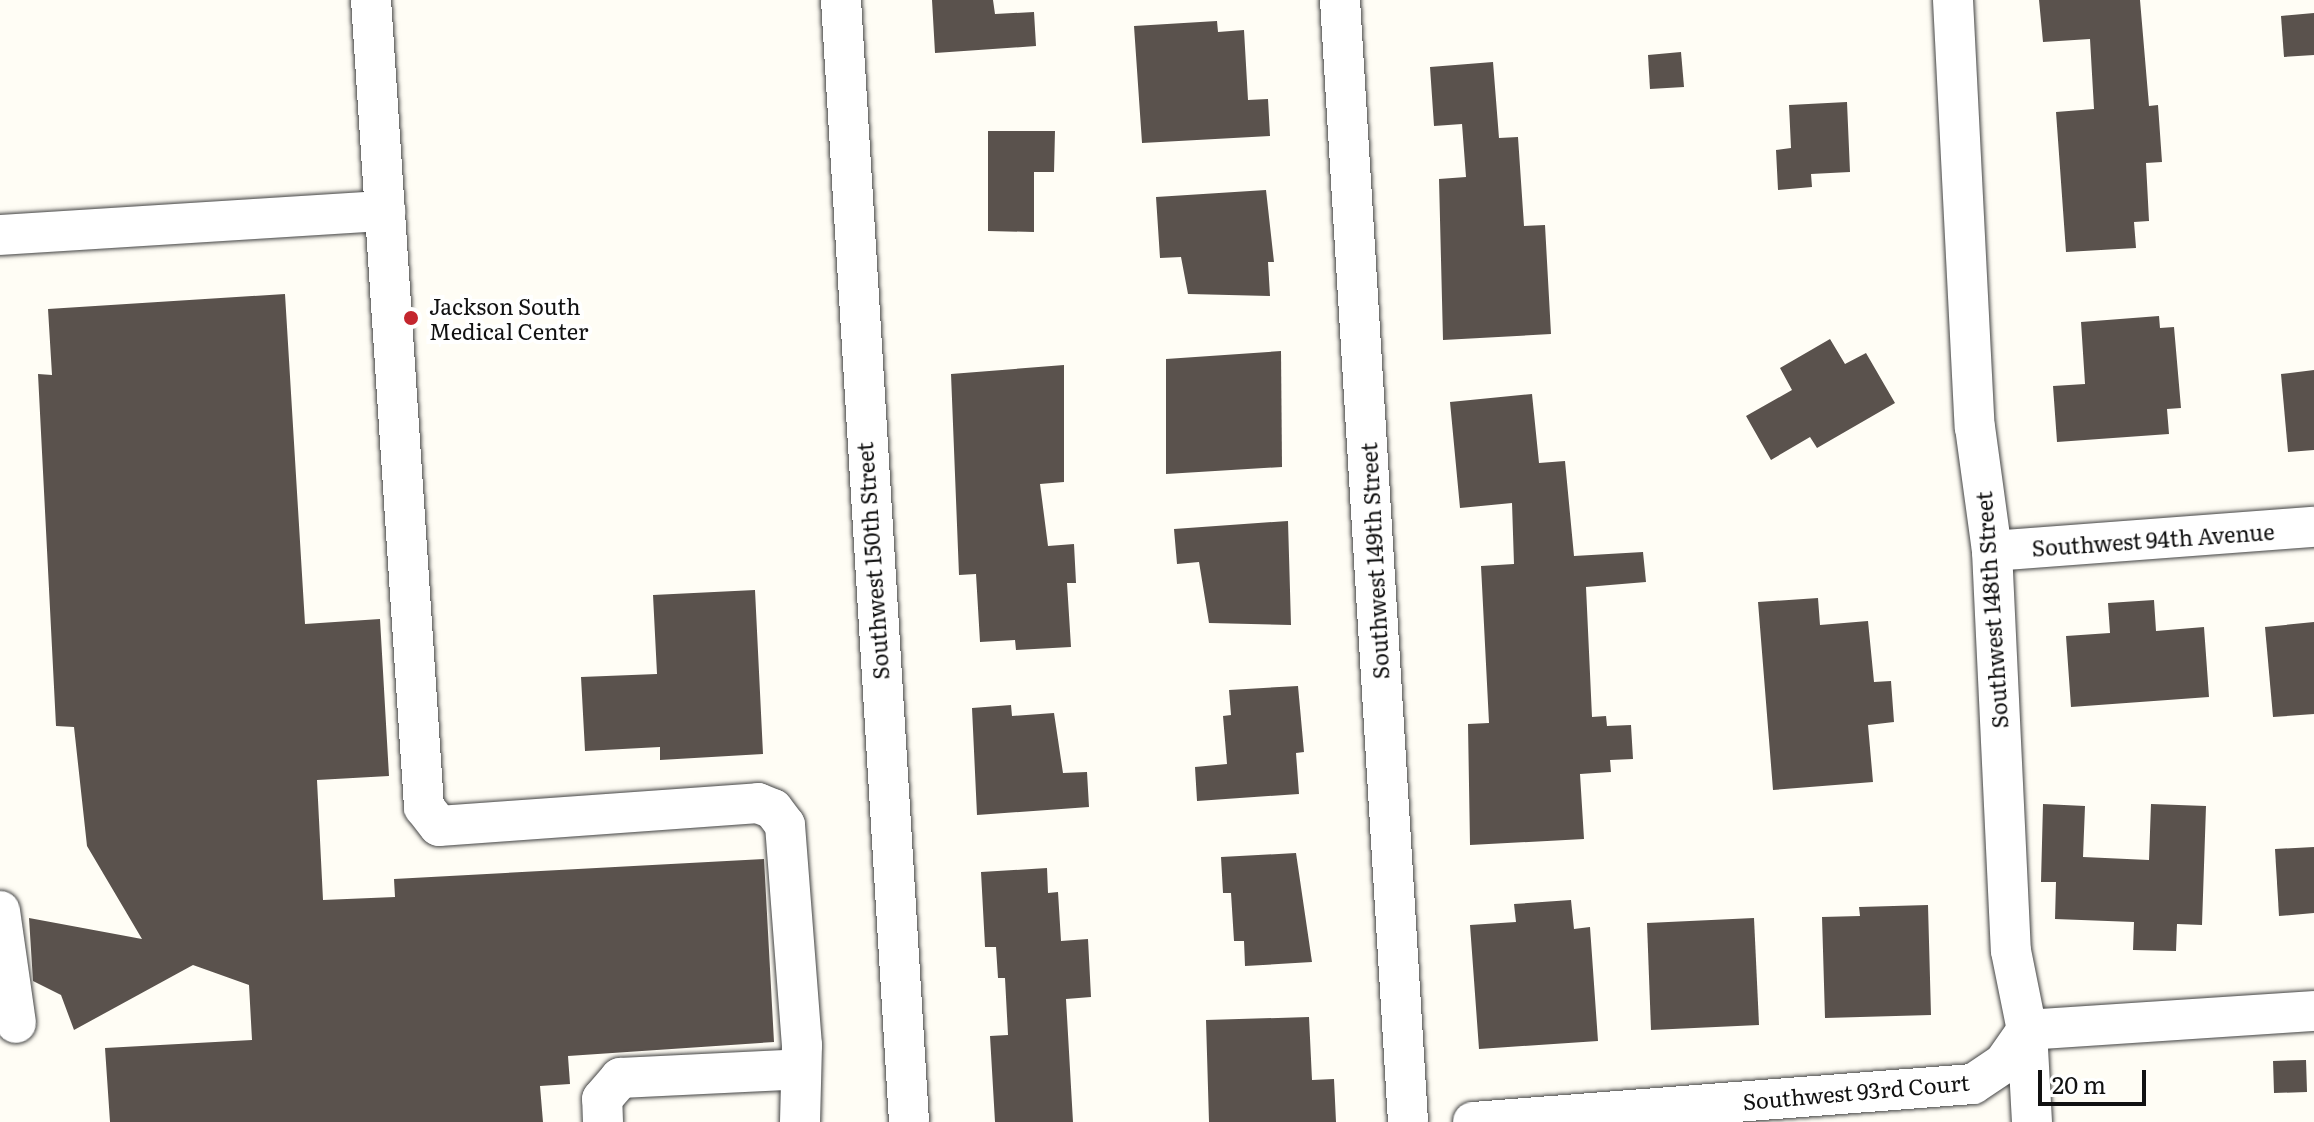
<!DOCTYPE html>
<html>
<head>
<meta charset="utf-8">
<style>
  body { margin:0 }
  #map { position:relative; width:2314px; height:1122px; overflow:hidden; background:#fffdf5; font-family:Literata,serif }
  div>[style] { position:absolute }
  [style*='--x'] { left:calc(var(--x)*1px); top:calc(var(--y)*1px); width:calc(var(--w)*1px); rotate:calc(var(--a)*1deg) }
  .building>* { inset:0; background:#5a524d }
  .roads { filter:drop-shadow(0 0 2px #444) drop-shadow(0 0 2px #444) }
  .minor>* { height:40px; margin:-20px; padding:0 20px; transform-origin:20px; border-radius:20px; background:#fff }
  .dots>* { width:22px; height:22px; translate:-50% -50%; box-sizing:border-box; border:4px solid #fff; border-radius:50% }
  span { translate:-50% -50%; white-space:nowrap; text-align:center; line-height:1.15; -webkit-text-stroke:8px #fff; paint-order:stroke }
  .poi-label { font-size:22px; color:#111 }
  .left { translate:0 -50%; text-align:left }
  .street-label { font-size:22px; color:#111 }
  .scale { position:absolute; left:2038px; top:1070px; width:108px; height:36px; box-sizing:border-box; border:4px solid #111; border-top:0; padding-left:10px; font-size:24px; line-height:28px; white-space:nowrap; color:#111; -webkit-text-stroke:6px #fff; paint-order:stroke }
</style>
</head>
<body>
<div id="map">
  <div class="building">
    <div style="clip-path:polygon(932px 0,993px 0,995px 14px,1034px 12px,1036px 46px,935px 53px)"></div>
    <div style="clip-path:polygon(2039px 0,2140px 0,2149px 106px,2158px 105px,2162px 162px,2146px 163px,2149px 221px,2134px 222px,2136px 248px,2066px 252px,2056px 112px,2094px 109px,2090px 39px,2043px 42px)"></div>
    <div style="clip-path:polygon(2314px 13px,2314px 55px,2284px 57px,2281px 16px)"></div>
    <div style="clip-path:polygon(1217px 21px,1218px 32px,1244px 30px,1248px 100px,1268px 99px,1270px 136px,1142px 143px,1134px 26px)"></div>
    <div style="clip-path:polygon(1681px 52px,1684px 87px,1650px 89px,1648px 55px)"></div>
    <div style="clip-path:polygon(1493px 62px,1499px 138px,1518px 137px,1524px 226px,1545px 225px,1551px 334px,1443px 340px,1439px 179px,1466px 177px,1462px 124px,1434px 126px,1430px 67px)"></div>
    <div style="clip-path:polygon(1847px 102px,1850px 172px,1811px 174px,1812px 187px,1778px 190px,1776px 150px,1791px 148px,1789px 105px)"></div>
    <div style="clip-path:polygon(988px 131px,1055px 131px,1054px 172px,1034px 172px,1034px 232px,988px 231px)"></div>
    <div style="clip-path:polygon(1266px 190px,1274px 262px,1268px 262px,1270px 296px,1188px 294px,1181px 257px,1160px 258px,1156px 197px)"></div>
    <div style="clip-path:polygon(285px 294px,305px 624px,380px 619px,389px 776px,317px 780px,323px 900px,395px 897px,394px 879px,764px 859px,774px 1042px,568px 1056px,570px 1084px,540px 1086px,543px 1122px,110px 1122px,105px 1048px,252px 1040px,249px 985px,193px 965px,74px 1030px,61px 995px,33px 981px,29px 918px,142px 939px,87px 846px,74px 727px,56px 726px,38px 374px,52px 375px,48px 309px)"></div>
    <div style="clip-path:polygon(2159px 316px,2160px 328px,2174px 327px,2181px 408px,2167px 409px,2169px 434px,2057px 442px,2053px 386px,2085px 384px,2081px 322px)"></div>
    <div style="clip-path:polygon(1830px 339px,1845px 364px,1866px 353px,1895px 403px,1817px 448px,1810px 437px,1771px 460px,1746px 416px,1792px 390px,1780px 368px)"></div>
    <div style="clip-path:polygon(1281px 351px,1282px 467px,1166px 474px,1166px 359px)"></div>
    <div style="clip-path:polygon(1064px 365px,1064px 482px,1040px 484px,1048px 546px,1074px 544px,1076px 583px,1067px 583px,1071px 647px,1016px 650px,1015px 640px,980px 642px,976px 574px,959px 575px,951px 374px)"></div>
    <div style="clip-path:polygon(2314px 370px,2314px 450px,2288px 452px,2281px 374px)"></div>
    <div style="clip-path:polygon(1532px 394px,1539px 463px,1565px 461px,1574px 556px,1643px 552px,1646px 582px,1586px 587px,1592px 717px,1606px 716px,1607px 726px,1631px 725px,1633px 759px,1610px 760px,1611px 772px,1580px 774px,1584px 839px,1470px 845px,1468px 724px,1489px 723px,1481px 566px,1514px 564px,1512px 503px,1460px 508px,1450px 402px)"></div>
    <div style="clip-path:polygon(1288px 521px,1291px 625px,1209px 623px,1199px 562px,1177px 564px,1174px 529px)"></div>
    <div style="clip-path:polygon(755px 590px,763px 754px,660px 760px,660px 747px,585px 751px,581px 677px,657px 674px,653px 595px)"></div>
    <div style="clip-path:polygon(1818px 598px,1820px 625px,1868px 621px,1874px 682px,1891px 681px,1894px 722px,1868px 725px,1873px 782px,1773px 790px,1758px 602px)"></div>
    <div style="clip-path:polygon(2154px 600px,2156px 631px,2204px 627px,2209px 697px,2071px 707px,2066px 636px,2110px 633px,2108px 603px)"></div>
    <div style="clip-path:polygon(2314px 622px,2314px 714px,2273px 717px,2265px 627px)"></div>
    <div style="clip-path:polygon(1298px 686px,1304px 752px,1296px 753px,1299px 794px,1197px 801px,1195px 767px,1227px 764px,1223px 716px,1231px 715px,1229px 690px)"></div>
    <div style="clip-path:polygon(1011px 705px,1012px 716px,1054px 713px,1063px 773px,1087px 772px,1089px 807px,977px 815px,972px 708px)"></div>
    <div style="clip-path:polygon(2043px 804px,2085px 806px,2083px 857px,2149px 860px,2151px 804px,2206px 806px,2202px 925px,2177px 924px,2176px 951px,2133px 950px,2134px 922px,2055px 919px,2056px 882px,2041px 882px)"></div>
    <div style="clip-path:polygon(2314px 847px,2314px 913px,2279px 916px,2275px 849px)"></div>
    <div style="clip-path:polygon(1296px 853px,1312px 962px,1245px 966px,1244px 941px,1234px 941px,1231px 893px,1223px 893px,1221px 857px)"></div>
    <div style="clip-path:polygon(1047px 868px,1048px 893px,1058px 892px,1061px 941px,1088px 939px,1091px 997px,1066px 999px,1073px 1122px,995px 1122px,990px 1036px,1008px 1035px,1005px 978px,998px 978px,996px 947px,985px 947px,981px 872px)"></div>
    <div style="clip-path:polygon(1571px 900px,1574px 929px,1590px 927px,1598px 1041px,1479px 1049px,1470px 925px,1516px 922px,1514px 904px)"></div>
    <div style="clip-path:polygon(1928px 905px,1931px 1015px,1825px 1018px,1822px 917px,1860px 916px,1859px 907px)"></div>
    <div style="clip-path:polygon(1754px 918px,1759px 1025px,1651px 1030px,1647px 923px)"></div>
    <div style="clip-path:polygon(1309px 1017px,1312px 1080px,1334px 1079px,1336px 1122px,1209px 1122px,1206px 1020px)"></div>
    <div style="clip-path:polygon(2306px 1060px,2307px 1092px,2274px 1093px,2273px 1061px)"></div>
  </div>
  <div class="roads">
    <div class="minor">
      <div style="--x:371;--y:0;--w:809;--a:86.24"></div>
      <div style="--x:424;--y:807;--w:24;--a:52"></div>
      <div style="--x:439;--y:826;--w:320;--a:-4.1"></div>
      <div style="--x:758;--y:803;--w:16;--a:22"></div>
      <div style="--x:773;--y:809;--w:20;--a:53"></div>
      <div style="--x:785;--y:825;--w:221;--a:85.6"></div>
      <div style="--x:802;--y:1045;--w:77;--a:91.5"></div>
      <div style="--x:841;--y:0;--w:1124;--a:86.53"></div>
      <div style="--x:1340;--y:0;--w:1124;--a:86.53"></div>
      <div style="--x:1953;--y:0;--w:428;--a:87.1"></div>
      <div style="--x:1975;--y:427;--w:125;--a:82.2"></div>
      <div style="--x:1992;--y:551;--w:400;--a:87.3"></div>
      <div style="--x:2011;--y:951;--w:81;--a:78.6"></div>
      <div style="--x:2027;--y:1030;--w:92;--a:86.9"></div>
      <div style="--x:0;--y:235;--w:386;--a:-3.6"></div>
      <div style="--x:1992;--y:551;--w:323;--a:-4.3"></div>
      <div style="--x:0;--y:911;--w:113;--a:81.9"></div>
      <div style="--x:2027;--y:1030;--w:288;--a:-3.8"></div>
      <div style="--x:603;--y:1122;--w:23;--a:-92"></div>
      <div style="--x:602;--y:1099;--w:28;--a:-49"></div>
      <div style="--x:620;--y:1078;--w:181;--a:-2.8"></div>
      <div style="--x:1473;--y:1122;--w:501;--a:-4.35"></div>
      <div style="--x:1973;--y:1084;--w:37;--a:-34"></div>
      <div style="--x:2004;--y:1063;--w:40;--a:-55.1"></div>
    </div>
  </div>
  <div class="dots">
    <div style="left:411px;top:318px;background:#c4262e"></div>
  </div>
  <div class="poi-label">
    <span class="left" style="left:429px;top:318px">Jackson South<br>Medical Center</span>
  </div>
  <div class="street-label">
    <span style="left:2153px;top:539px;rotate:-4deg">Southwest 94th Avenue</span>
    <span style="left:872px;top:561px;rotate:-94deg">Southwest 150th Street</span>
    <span style="left:1374px;top:561px;rotate:-93deg">Southwest 149th Street</span>
    <span style="left:1991px;top:610px;rotate:-94deg">Southwest 148th Street</span>
    <span style="left:1856px;top:1091px;rotate:-5deg">Southwest 93rd Court</span>
  </div>
  <div class="scale">20 m</div>
</div>
</body>
</html>
